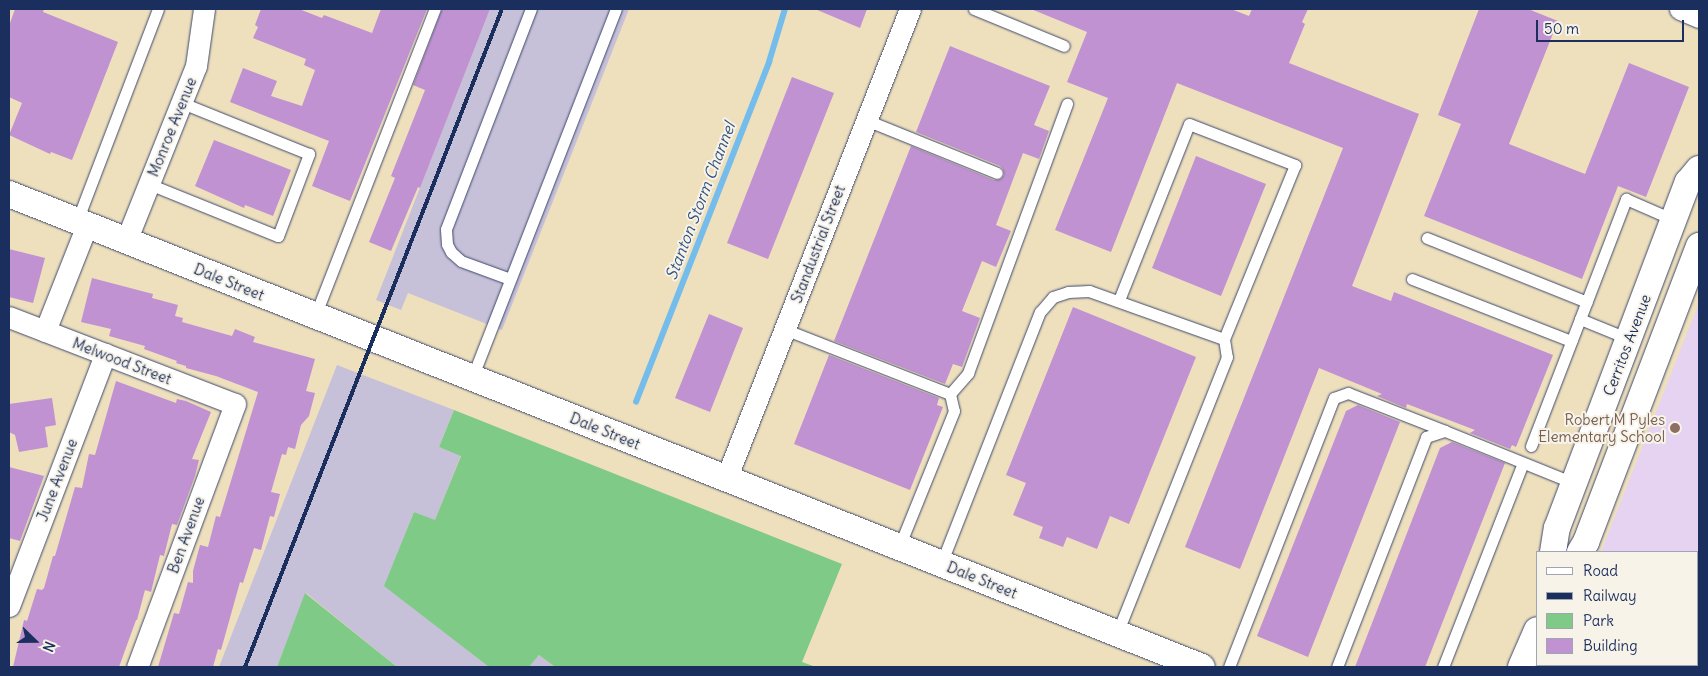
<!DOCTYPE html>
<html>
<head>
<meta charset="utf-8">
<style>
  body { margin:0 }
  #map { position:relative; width:1708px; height:676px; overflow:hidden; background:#eedfbd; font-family:Delius,sans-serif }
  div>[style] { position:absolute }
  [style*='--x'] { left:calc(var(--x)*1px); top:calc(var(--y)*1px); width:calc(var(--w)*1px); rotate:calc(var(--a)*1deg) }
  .built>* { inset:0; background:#e5d3f1 }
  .industrial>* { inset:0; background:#c7c0d9 }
  .green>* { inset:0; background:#80ca87 }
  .stream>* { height:5.5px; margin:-2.75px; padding:0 2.75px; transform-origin:2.75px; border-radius:2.75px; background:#74bcec }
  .building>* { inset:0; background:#c092d2 }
  .roads { filter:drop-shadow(0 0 1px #3b496c) drop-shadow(0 0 1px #3b496c) }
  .service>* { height:11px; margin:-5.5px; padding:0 5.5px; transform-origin:5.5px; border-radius:5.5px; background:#fff }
  .minor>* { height:21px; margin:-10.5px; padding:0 10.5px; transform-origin:10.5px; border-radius:10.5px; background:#fff }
  .tertiary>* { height:26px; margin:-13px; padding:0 13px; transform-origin:13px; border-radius:13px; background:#fff }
  .rail>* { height:4px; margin:-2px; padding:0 2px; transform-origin:2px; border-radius:2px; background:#1b2f5e }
  .dots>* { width:14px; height:14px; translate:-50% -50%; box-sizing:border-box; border:2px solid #f7f3e8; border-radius:50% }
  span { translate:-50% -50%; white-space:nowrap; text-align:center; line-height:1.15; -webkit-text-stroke:4px #f7f3e8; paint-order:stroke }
  .street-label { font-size:15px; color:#1b2f5e }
  .education-label { font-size:15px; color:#785e54 }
  .right { translate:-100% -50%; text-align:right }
  .water-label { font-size:16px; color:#315282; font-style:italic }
  .frame { position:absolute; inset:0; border:10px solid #1b2f5e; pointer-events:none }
  .legend { position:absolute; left:1536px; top:551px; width:162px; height:115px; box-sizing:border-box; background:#f7f3e8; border:1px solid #9fa5b1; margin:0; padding:6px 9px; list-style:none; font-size:15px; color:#1b2f5e }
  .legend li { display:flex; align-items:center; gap:10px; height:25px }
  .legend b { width:25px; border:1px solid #9fa5b1 }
  .north { position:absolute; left:10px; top:616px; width:50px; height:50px; -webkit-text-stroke:4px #f7f3e8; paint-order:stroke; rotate:112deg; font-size:14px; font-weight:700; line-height:20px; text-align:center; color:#1b2f5e }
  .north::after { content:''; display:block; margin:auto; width:18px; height:22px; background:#1b2f5e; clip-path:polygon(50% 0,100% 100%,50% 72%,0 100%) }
  .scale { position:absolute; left:1536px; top:20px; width:148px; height:22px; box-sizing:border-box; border:2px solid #1b2f5e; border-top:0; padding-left:6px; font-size:15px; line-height:18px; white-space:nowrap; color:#1b2f5e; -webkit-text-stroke:4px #f7f3e8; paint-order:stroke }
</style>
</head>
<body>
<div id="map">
  <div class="built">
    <div style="clip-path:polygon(1699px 303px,1699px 667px,1555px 667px,1556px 665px,1697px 665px,1697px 552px,1601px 552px)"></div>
  </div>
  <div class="industrial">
    <div style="clip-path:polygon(490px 9px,629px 9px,502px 330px,408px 293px,401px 310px,376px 300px)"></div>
    <div style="clip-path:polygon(337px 365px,454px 410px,439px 447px,461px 455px,435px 521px,414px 512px,385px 586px,489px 667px,397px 667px,306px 593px,277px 667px,219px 667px)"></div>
    <div style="clip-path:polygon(539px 655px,555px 667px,529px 667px)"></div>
  </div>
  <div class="green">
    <div style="clip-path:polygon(454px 410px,842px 564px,802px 662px,816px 667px,555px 667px,539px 655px,529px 667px,489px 667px,384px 586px,414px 512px,435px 520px,461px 456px,439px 447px)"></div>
    <div style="clip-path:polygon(305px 593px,397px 667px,277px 667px)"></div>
  </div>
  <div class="stream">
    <div style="--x:636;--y:402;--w:365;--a:-68.6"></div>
    <div style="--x:769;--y:62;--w:55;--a:-73.2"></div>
  </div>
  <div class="building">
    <div style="clip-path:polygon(15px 9px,44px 9px,43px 12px,118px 42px,72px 160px,51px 152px,50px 154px,9px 135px,22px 103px,9px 97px,9px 26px)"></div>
    <div style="clip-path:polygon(261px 9px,299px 9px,322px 18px,324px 15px,372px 33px,381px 9px,427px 9px,350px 201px,312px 186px,329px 141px,230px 102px,243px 68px,277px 81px,271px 96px,302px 106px,315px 70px,304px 65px,306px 59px,253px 38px,258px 27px,255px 25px)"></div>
    <div style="clip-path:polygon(442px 9px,490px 9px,420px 188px,418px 187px,391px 251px,369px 242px,395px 178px,391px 176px,425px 90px,413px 85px)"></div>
    <div style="clip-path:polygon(815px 9px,867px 9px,860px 28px)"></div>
    <div style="clip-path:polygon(1031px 9px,1231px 9px,1249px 16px,1252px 9px,1308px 9px,1302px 22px,1305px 24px,1289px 63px,1419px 114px,1352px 286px,1391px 301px,1394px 292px,1553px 355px,1516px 447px,1512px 445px,1510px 449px,1470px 433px,1475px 430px,1407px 404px,1406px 408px,1377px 396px,1382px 394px,1319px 368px,1240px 569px,1185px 547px,1343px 148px,1177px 83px,1111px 252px,1055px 230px,1108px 98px,1067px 82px,1087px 32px)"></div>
    <div style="clip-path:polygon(1479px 9px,1528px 9px,1558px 21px,1509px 144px,1585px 174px,1629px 63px,1689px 87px,1646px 197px,1618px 186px,1582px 279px,1424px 216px,1461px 124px,1438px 115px)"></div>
    <div style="clip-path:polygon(950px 46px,1050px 86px,1034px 125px,1049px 131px,1039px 159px,1023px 153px,996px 225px,1011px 231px,996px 267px,982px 261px,962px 311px,980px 318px,962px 367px,953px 364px,945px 384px,834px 341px,911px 146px,994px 180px,1001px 179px,1004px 175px,1003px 169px,1000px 166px,916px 132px)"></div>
    <div style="clip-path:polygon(792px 77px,834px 93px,768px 259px,727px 243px)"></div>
    <div style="clip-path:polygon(214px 140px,291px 170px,273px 216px,245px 205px,244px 208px,195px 186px)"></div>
    <div style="clip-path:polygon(1196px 156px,1266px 184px,1221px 296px,1152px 268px)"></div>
    <div style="clip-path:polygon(9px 249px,45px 258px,33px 303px,9px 297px)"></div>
    <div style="clip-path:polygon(92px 278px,153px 294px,152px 298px,178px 305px,175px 316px,183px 318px,182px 322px,232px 336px,235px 329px,255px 337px,253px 342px,315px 359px,306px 391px,315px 393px,309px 416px,301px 425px,295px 449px,288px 447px,286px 455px,282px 454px,271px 492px,280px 494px,274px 517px,270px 516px,261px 550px,254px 548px,243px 583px,240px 582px,221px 650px,218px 649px,213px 667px,158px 667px,174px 613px,179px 614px,188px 582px,193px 583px,193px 571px,200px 545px,208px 547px,216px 516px,220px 517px,258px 392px,216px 376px,186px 368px,186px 366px,176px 363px,177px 361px,144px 349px,145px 346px,109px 336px,111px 329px,81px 322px)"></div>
    <div style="clip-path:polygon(1073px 307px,1196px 357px,1129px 524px,1110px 516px,1097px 549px,1067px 537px,1063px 547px,1039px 538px,1043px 527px,1013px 515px,1026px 483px,1006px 475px)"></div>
    <div style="clip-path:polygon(709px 314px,743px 328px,710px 412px,675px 398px)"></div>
    <div style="clip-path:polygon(829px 355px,939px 398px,937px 405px,943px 407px,910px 490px,794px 444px)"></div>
    <div style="clip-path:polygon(116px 381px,176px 403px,177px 399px,186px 401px,211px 412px,192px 459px,199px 460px,195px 476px,177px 525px,172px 524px,164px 556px,160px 555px,151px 592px,145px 590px,137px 620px,136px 620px,119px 667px,13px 667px,24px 620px,27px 621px,37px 589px,42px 590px,44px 588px,53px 556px,55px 556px,75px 487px,82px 488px,89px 454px,95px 455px)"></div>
    <div style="clip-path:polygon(52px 398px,56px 425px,45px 427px,48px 447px,19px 452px,15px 435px,9px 432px,9px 404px)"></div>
    <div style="clip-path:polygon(1358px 405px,1400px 422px,1308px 657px,1257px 636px,1346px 411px)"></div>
    <div style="clip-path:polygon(1452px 442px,1505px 463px,1425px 667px,1355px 667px,1440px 448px)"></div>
    <div style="clip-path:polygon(9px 467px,44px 476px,20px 541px,9px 538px)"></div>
  </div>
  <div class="roads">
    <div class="service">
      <div style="--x:974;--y:9;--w:97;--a:22.3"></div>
      <div style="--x:866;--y:120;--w:141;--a:22"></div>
      <div style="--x:149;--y:184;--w:139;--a:22"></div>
      <div style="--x:278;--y:236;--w:88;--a:-69.3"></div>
      <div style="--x:309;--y:154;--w:137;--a:-158.1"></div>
      <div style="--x:77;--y:221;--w:227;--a:-69.1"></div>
      <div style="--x:1427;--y:238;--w:172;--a:21.8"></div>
      <div style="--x:510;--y:279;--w:52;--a:-159.8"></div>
      <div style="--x:461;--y:261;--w:13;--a:-138"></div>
      <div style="--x:451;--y:252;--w:9;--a:-117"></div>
      <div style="--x:447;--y:244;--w:15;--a:-94"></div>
      <div style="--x:446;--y:229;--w:236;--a:-68.9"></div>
      <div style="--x:1412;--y:279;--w:171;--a:21.3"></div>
      <div style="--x:1119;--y:300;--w:189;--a:-68.3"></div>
      <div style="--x:1189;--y:124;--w:114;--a:21.1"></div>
      <div style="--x:1295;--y:165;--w:188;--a:112.2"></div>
      <div style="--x:315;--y:316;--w:330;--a:-68.7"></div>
      <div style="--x:1580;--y:319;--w:129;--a:-69"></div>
      <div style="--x:1626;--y:199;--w:52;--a:23.6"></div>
      <div style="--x:784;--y:329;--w:178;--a:21.4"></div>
      <div style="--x:950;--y:394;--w:17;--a:77"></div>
      <div style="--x:954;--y:411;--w:147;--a:112"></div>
      <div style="--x:472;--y:378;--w:396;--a:-68.7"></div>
      <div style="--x:950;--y:394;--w:28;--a:-49"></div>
      <div style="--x:968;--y:373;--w:287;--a:-69.8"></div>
      <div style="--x:1531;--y:446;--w:136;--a:-68.9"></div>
      <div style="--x:1580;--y:319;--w:53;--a:22.2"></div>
      <div style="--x:941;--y:564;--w:271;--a:-68.6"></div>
      <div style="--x:1040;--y:312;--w:20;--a:-49"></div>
      <div style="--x:1053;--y:297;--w:16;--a:-18"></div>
      <div style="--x:1068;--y:292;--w:21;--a:-3"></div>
      <div style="--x:1089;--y:291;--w:143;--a:19.6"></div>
      <div style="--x:1224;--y:339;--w:18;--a:81"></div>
      <div style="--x:1227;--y:357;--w:298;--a:111.7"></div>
      <div style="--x:1229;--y:667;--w:289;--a:-68.7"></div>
      <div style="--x:1334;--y:398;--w:15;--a:-20"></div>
      <div style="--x:1348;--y:393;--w:104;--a:21.4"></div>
      <div style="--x:1337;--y:667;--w:247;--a:-68.8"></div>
      <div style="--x:1426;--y:437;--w:20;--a:-18"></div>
      <div style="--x:1445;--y:431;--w:139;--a:22"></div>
      <div style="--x:1443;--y:667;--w:219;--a:-68.6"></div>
    </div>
    <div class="minor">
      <div style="--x:1680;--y:9;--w:21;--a:23"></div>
      <div style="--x:126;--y:241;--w:188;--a:-68.2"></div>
      <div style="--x:196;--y:66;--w:58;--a:-82"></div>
      <div style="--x:9;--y:317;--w:242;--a:21.1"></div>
      <div style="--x:235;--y:404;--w:281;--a:110.4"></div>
      <div style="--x:45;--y:331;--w:114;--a:-68.4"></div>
      <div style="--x:726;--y:479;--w:505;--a:-68.62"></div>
      <div style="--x:9;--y:606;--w:270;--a:-69.1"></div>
    </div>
    <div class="tertiary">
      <div style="--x:9;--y:194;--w:1283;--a:21.63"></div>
      <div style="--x:1553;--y:552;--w:24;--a:-81"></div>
      <div style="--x:1557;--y:528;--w:370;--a:-69.3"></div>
      <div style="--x:1688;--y:182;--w:17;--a:-50"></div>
      <div style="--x:1580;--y:552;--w:12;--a:-59"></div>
      <div style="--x:1586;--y:542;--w:317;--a:-69.1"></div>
      <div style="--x:1521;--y:667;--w:40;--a:-66.6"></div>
    </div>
  </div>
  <div class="rail">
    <div style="--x:245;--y:667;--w:706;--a:-68.67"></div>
  </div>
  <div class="dots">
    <div style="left:1675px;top:428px;background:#8d6e63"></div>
  </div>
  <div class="street-label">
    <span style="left:172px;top:127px;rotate:-68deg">Monroe Avenue</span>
    <span style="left:818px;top:244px;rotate:-69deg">Standustrial Street</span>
    <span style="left:229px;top:282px;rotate:22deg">Dale Street</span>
    <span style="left:1627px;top:345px;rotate:-69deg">Cerritos Avenue</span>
    <span style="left:122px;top:361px;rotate:21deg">Melwood Street</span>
    <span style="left:605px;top:431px;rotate:22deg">Dale Street</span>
    <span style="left:57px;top:480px;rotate:-69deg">June Avenue</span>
    <span style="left:186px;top:535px;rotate:-70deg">Ben Avenue</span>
    <span style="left:982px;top:580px;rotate:22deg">Dale Street</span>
  </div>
  <div class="education-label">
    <span class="right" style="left:1665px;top:428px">Robert M Pyles<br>Elementary School</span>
  </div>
  <div class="water-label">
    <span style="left:700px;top:201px;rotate:-69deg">Stanton Storm Channel</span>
  </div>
  <div class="frame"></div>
  <ul class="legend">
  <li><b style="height:6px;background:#fff"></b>Road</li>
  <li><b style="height:6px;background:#1b2f5e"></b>Railway</li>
  <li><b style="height:14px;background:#80ca87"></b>Park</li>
  <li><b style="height:14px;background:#c092d2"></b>Building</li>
  </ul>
  <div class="north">N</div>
  <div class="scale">50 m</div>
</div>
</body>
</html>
